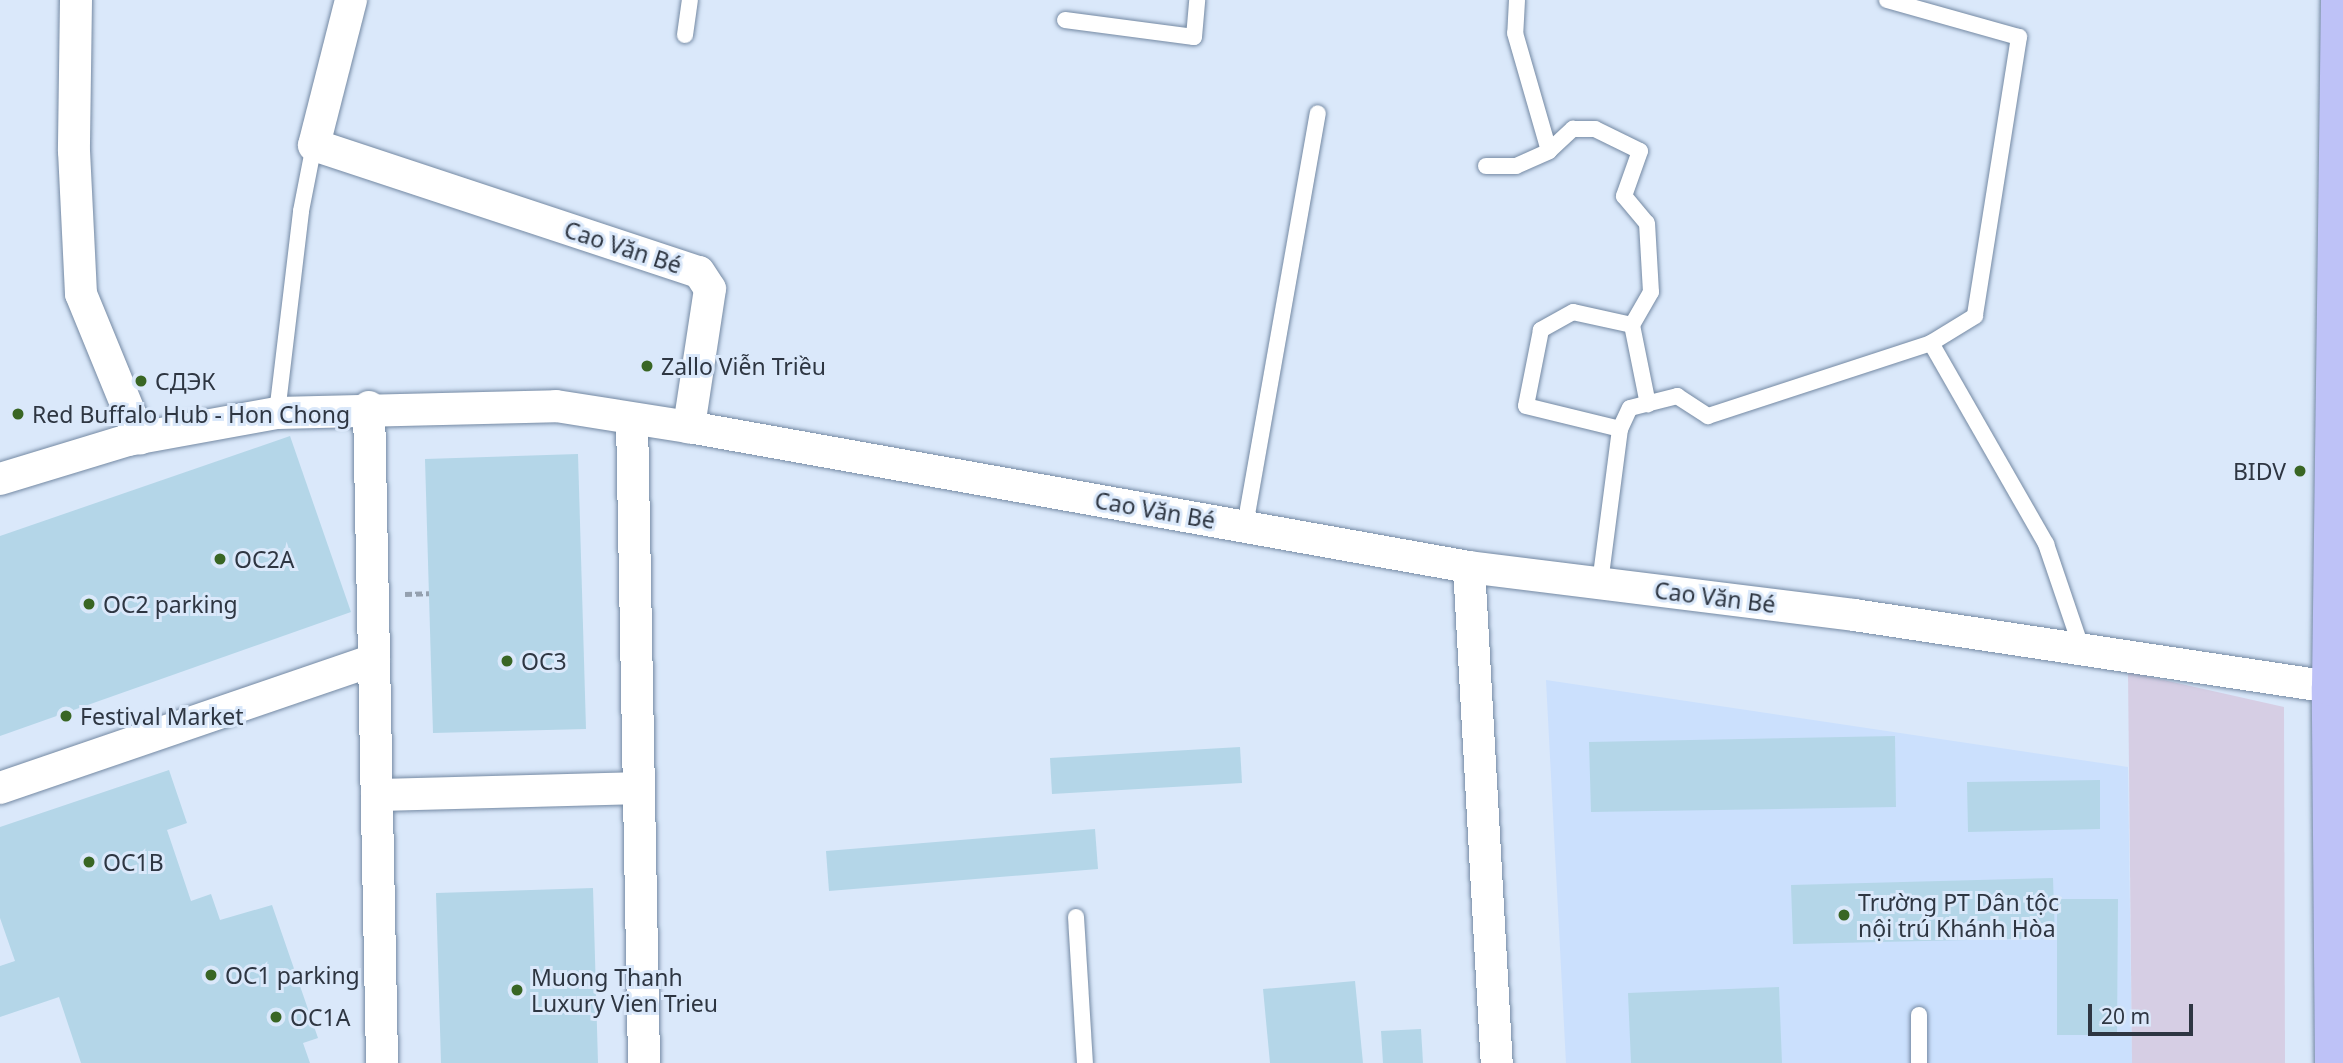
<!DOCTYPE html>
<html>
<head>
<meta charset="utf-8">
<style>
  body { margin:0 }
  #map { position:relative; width:2343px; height:1063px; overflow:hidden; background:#dae8fa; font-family:"Noto Sans",sans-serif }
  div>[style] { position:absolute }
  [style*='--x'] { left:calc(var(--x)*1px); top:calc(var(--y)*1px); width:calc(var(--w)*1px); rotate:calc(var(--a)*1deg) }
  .built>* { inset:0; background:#cbe0fd }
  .green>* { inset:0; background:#d6cee4 }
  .building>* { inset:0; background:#b4d6e8 }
  .path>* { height:4.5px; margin-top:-2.25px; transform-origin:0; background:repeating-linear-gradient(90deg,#94a0af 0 7px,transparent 0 10.5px) }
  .roads { filter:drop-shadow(0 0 2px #7489a3) drop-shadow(0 0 2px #7489a3) }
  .service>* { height:16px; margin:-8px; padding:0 8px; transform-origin:8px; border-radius:8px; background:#fff }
  .minor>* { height:32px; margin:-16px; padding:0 16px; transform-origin:16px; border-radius:16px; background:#fff }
  .primary>* { height:38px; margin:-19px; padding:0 19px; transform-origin:19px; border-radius:19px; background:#bec2f7 }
  .dots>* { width:19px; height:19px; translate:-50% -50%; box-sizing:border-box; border:4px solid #dae8fa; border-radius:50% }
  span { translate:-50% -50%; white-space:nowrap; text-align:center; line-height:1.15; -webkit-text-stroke:6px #dae8fa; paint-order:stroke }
  .street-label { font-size:23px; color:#2e3642 }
  .poi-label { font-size:23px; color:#2e3642 }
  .left { translate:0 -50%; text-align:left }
  .right { translate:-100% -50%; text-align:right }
  .scale { position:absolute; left:2088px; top:1004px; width:105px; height:32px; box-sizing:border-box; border:4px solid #2e3642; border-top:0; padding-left:9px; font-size:21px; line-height:24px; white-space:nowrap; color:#2e3642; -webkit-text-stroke:5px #dae8fa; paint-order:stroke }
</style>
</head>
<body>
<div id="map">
  <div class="built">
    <div style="clip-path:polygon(1546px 680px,2128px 767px,2132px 1063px,1566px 1063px)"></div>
  </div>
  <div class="green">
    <div style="clip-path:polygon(2128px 672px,2284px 707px,2285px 1063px,2132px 1063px)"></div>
  </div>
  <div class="building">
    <div style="clip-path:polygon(290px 436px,351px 612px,0 736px,0 536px)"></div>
    <div style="clip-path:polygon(578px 454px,586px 729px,433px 733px,425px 459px)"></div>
    <div style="clip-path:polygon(1895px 736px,1896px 807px,1591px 812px,1589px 742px)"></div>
    <div style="clip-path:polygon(1240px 747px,1242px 783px,1052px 794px,1050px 758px)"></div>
    <div style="clip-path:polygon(169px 770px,187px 823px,167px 830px,191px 901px,211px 894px,220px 920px,272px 905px,318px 1038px,303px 1043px,310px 1063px,81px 1063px,59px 997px,0 1017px,0 966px,15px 961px,0 918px,0 827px)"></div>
    <div style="clip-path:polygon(2100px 780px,2100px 829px,1968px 832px,1967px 782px)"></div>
    <div style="clip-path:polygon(1095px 829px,1098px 869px,829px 891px,826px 851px)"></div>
    <div style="clip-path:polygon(2053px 878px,2055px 938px,1793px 944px,1791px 885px)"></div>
    <div style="clip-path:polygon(593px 888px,598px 1063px,441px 1063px,436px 893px)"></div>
    <div style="clip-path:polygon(2057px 899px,2118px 899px,2117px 1035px,2057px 1035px)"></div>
    <div style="clip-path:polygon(1355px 981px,1363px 1063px,1270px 1063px,1263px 989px)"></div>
    <div style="clip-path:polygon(1779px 987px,1782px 1063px,1631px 1063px,1628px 993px)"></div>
    <div style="clip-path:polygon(1421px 1029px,1423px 1063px,1383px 1063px,1381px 1031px)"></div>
  </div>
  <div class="path">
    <div style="--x:405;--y:594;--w:24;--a:-2"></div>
  </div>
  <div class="roads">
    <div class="service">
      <div style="--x:1517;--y:0;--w:33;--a:93"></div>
      <div style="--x:1515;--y:33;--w:123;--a:73.9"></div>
      <div style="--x:1887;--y:0;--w:137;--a:15.7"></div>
      <div style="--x:2019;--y:37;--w:282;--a:99"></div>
      <div style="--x:1975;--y:316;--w:52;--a:148.5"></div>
      <div style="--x:1065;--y:20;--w:130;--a:7.5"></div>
      <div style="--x:1194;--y:37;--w:37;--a:-85"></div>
      <div style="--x:685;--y:35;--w:35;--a:-82"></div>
      <div style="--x:1486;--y:166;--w:30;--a:0"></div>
      <div style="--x:1516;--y:166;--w:36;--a:-24"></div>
      <div style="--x:1549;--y:151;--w:33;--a:-43"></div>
      <div style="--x:1573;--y:129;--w:22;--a:0"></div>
      <div style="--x:1595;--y:129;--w:50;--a:26.1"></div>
      <div style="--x:1640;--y:151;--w:48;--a:109.6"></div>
      <div style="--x:1624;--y:196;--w:35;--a:50"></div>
      <div style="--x:1647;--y:223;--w:69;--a:86.7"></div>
      <div style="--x:1651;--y:292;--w:38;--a:120"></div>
      <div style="--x:1632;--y:325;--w:60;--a:-167.6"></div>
      <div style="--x:1573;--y:312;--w:37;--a:151"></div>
      <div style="--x:1541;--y:330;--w:77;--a:101.2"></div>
      <div style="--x:1526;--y:406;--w:97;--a:13.7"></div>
      <div style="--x:1632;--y:325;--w:81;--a:78.6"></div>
      <div style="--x:277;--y:413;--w:203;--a:-83.2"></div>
      <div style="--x:301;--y:211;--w:67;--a:-78.9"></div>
      <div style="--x:1245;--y:526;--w:419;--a:-80"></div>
      <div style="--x:1600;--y:583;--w:155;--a:-82.6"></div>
      <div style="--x:1620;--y:429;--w:23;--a:-65"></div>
      <div style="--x:1630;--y:408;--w:49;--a:-14.3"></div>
      <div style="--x:1677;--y:396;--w:37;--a:33"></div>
      <div style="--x:1708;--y:416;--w:235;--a:-18.1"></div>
      <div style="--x:1931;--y:343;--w:232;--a:60.2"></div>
      <div style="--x:2046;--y:544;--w:109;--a:71.2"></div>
      <div style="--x:1076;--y:917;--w:146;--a:86.5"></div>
      <div style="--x:1919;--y:1015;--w:48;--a:90"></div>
    </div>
    <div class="minor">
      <div style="--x:76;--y:0;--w:151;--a:90.8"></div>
      <div style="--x:74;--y:151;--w:143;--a:87.2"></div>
      <div style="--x:81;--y:294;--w:156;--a:67.7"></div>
      <div style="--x:351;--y:0;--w:150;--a:104.3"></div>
      <div style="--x:314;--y:145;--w:405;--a:18.3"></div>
      <div style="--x:699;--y:272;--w:20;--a:57"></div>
      <div style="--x:710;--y:289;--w:140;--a:98.7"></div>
      <div style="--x:689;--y:427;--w:792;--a:10.18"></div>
      <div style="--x:1469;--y:567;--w:388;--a:7.1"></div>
      <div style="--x:1854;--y:615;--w:482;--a:8.6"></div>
      <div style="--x:369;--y:407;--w:656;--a:88.86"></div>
      <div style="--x:632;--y:419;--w:644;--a:88.93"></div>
      <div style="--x:0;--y:479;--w:134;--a:-16.9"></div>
      <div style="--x:128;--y:440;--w:151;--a:-10.3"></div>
      <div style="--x:277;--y:413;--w:279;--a:-1.4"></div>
      <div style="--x:556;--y:406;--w:135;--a:9"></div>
      <div style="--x:1469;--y:567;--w:497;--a:86.8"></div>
      <div style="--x:0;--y:788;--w:395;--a:-18.9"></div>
      <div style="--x:377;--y:795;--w:259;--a:-1.5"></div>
    </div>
    <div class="primary">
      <div style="--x:2334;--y:1063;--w:376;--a:-90.5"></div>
      <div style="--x:2331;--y:687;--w:687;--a:-89.25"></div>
    </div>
  </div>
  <div class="dots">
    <div style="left:647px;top:366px;background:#396624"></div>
    <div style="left:141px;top:381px;background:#396624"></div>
    <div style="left:18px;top:414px;background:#396624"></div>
    <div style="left:2300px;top:471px;background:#396624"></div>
    <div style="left:220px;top:559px;background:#396624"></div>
    <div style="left:89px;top:604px;background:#396624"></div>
    <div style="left:507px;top:661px;background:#396624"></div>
    <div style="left:66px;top:716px;background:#396624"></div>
    <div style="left:89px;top:862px;background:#396624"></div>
    <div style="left:1844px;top:915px;background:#396624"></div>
    <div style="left:211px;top:975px;background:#396624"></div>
    <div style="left:517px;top:990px;background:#396624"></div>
    <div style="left:276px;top:1017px;background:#396624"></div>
  </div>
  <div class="street-label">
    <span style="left:623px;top:247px;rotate:18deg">Cao Văn Bé</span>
    <span style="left:1155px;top:510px;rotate:10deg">Cao Văn Bé</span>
    <span style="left:1715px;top:597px;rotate:7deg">Cao Văn Bé</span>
  </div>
  <div class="poi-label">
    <span class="left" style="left:661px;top:366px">Zallo Viễn Triều</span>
    <span class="left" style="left:155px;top:381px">СДЭК</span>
    <span class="left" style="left:32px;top:414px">Red Buffalo Hub - Hon Chong</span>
    <span class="right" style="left:2286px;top:471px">BIDV</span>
    <span class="left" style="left:234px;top:559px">OC2A</span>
    <span class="left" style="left:103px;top:604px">OC2 parking</span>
    <span class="left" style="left:521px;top:661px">OC3</span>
    <span class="left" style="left:80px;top:716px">Festival Market</span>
    <span class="left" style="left:103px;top:862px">OC1B</span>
    <span class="left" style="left:1858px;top:915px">Trường PT Dân tộc<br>nội trú Khánh Hòa</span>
    <span class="left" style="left:225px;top:975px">OC1 parking</span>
    <span class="left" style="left:531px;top:990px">Muong Thanh<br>Luxury Vien Trieu</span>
    <span class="left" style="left:290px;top:1017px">OC1A</span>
  </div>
  <div class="scale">20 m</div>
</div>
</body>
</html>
